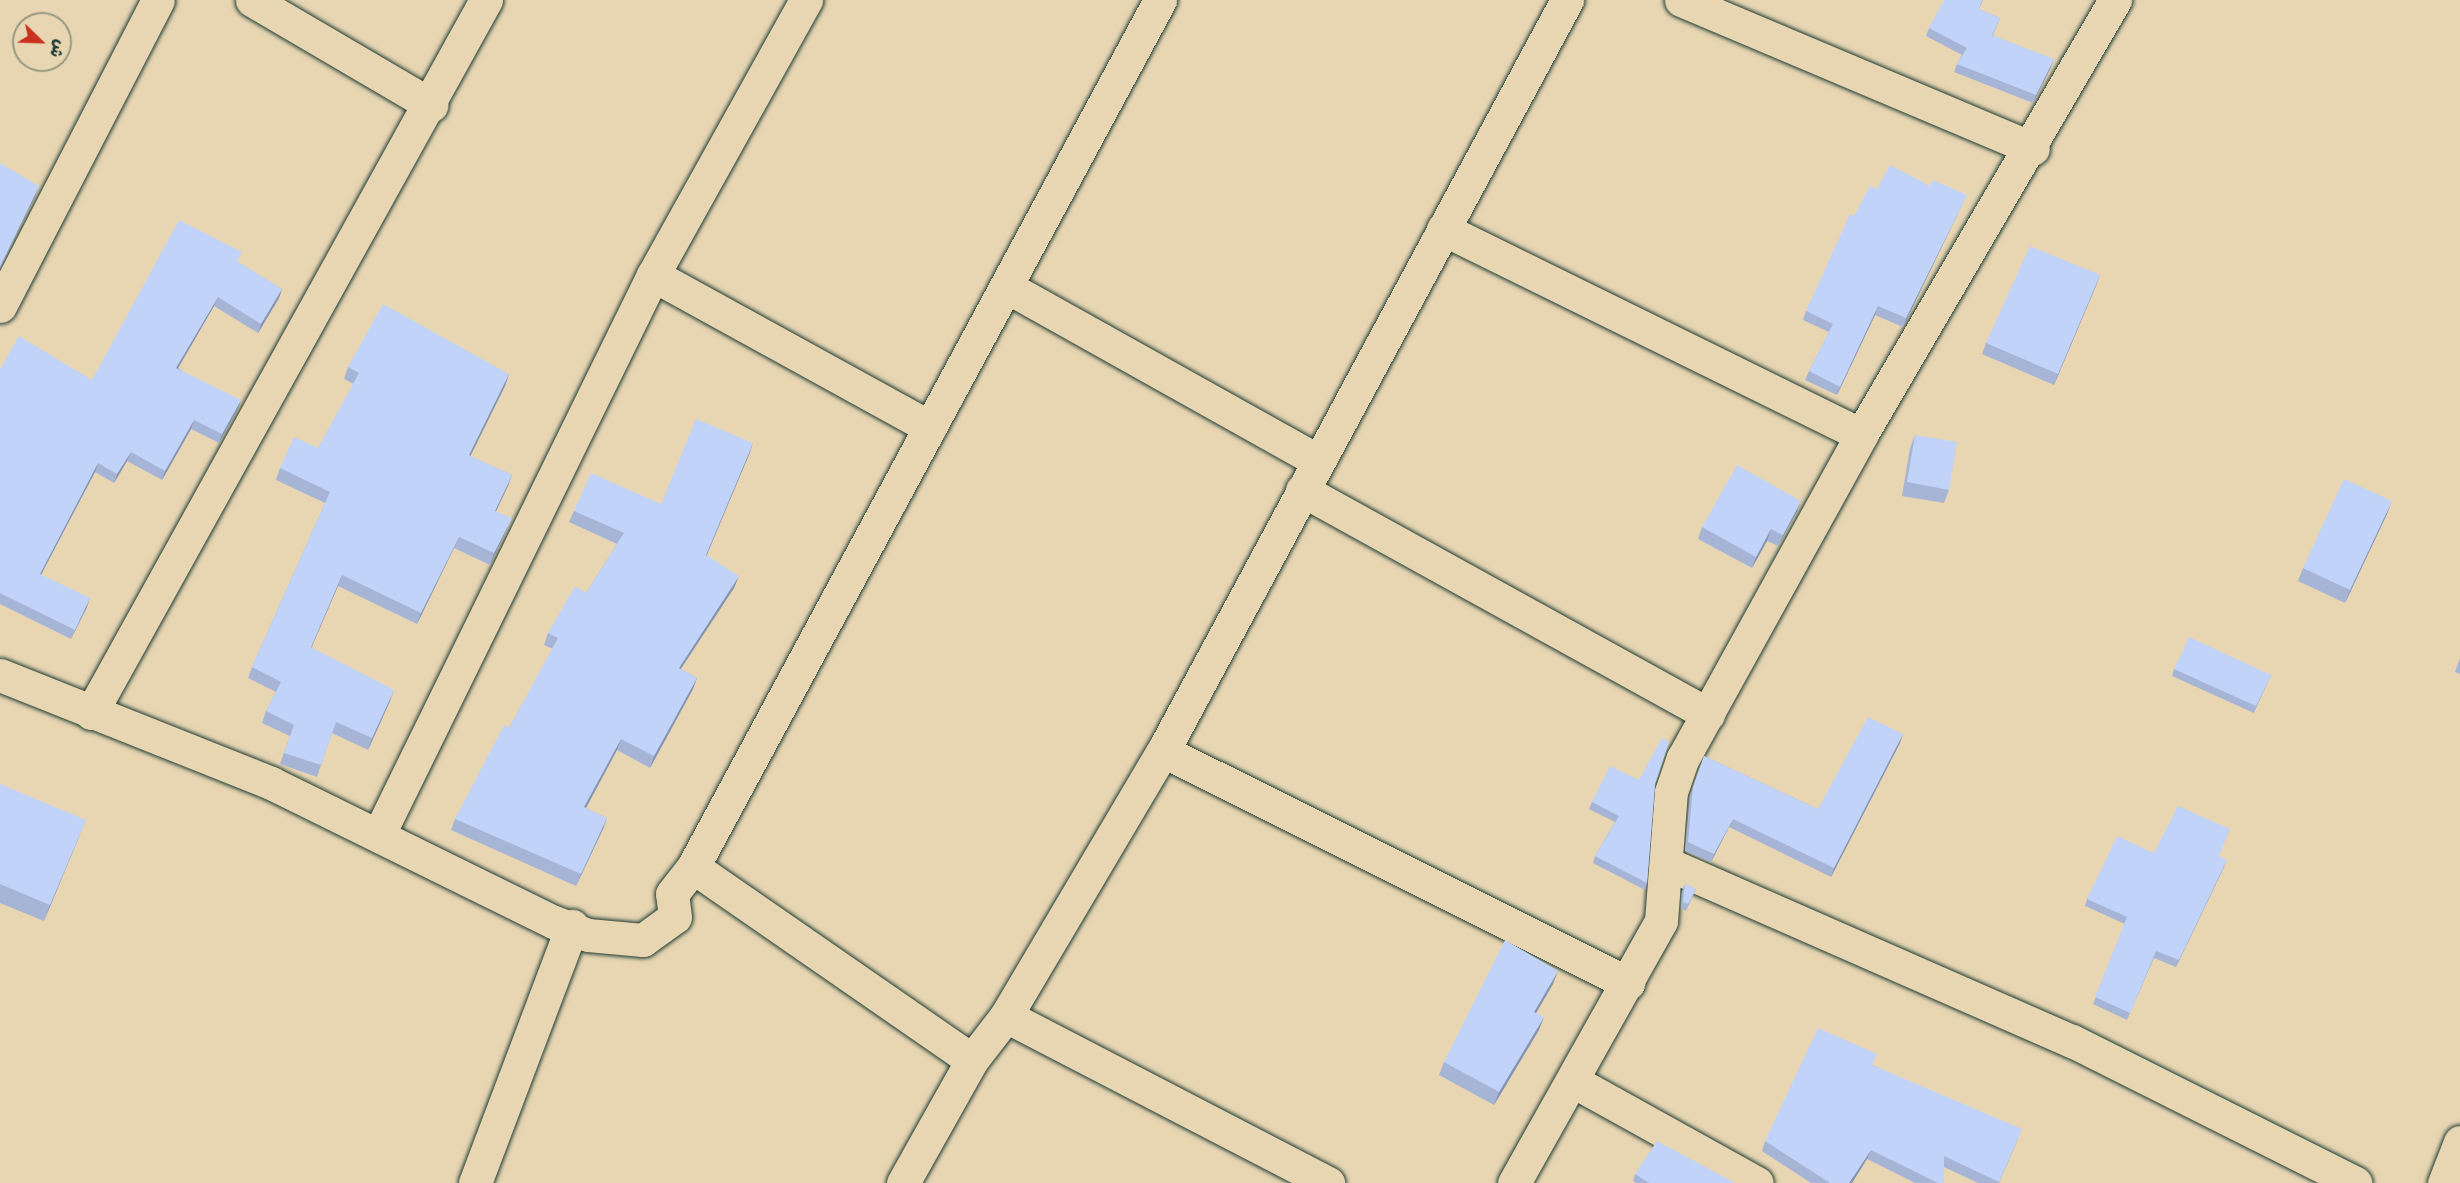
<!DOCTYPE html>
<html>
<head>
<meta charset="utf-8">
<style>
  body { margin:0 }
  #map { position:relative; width:2460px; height:1183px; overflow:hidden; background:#e8d6b3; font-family:"Balsamiq Sans","Playpen Sans Arabic",sans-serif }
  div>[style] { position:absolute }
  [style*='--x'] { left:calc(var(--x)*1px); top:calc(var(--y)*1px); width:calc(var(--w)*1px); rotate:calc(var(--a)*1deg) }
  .roads { filter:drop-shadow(0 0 2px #1f3d34) drop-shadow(0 0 2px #1f3d34) }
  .minor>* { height:33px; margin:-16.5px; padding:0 16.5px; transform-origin:16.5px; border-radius:16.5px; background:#e8d6b3 }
  .wall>* { inset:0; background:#a6b5d6 }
  .shaded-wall>* { inset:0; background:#8794ae }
  .building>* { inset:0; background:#c1d3f9 }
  span { translate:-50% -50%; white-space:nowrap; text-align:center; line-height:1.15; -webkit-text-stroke:4.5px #e8d6b3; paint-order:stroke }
  .north { position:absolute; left:12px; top:12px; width:60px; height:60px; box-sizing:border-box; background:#e8d6b3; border:2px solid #989980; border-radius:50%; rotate:113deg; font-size:16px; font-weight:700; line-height:24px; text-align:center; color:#1f3d34 }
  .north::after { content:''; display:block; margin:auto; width:21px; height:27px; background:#c8321e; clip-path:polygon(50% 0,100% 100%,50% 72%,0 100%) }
</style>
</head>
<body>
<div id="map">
  <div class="roads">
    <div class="minor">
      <div style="--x:252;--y:0;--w:208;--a:30.4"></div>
      <div style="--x:1681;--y:0;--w:382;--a:22.9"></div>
      <div style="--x:1443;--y:229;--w:466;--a:26.2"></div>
      <div style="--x:653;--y:275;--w:316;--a:28.8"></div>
      <div style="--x:1007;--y:287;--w:356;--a:29.2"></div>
      <div style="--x:0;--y:306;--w:344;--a:-62.7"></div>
      <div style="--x:1302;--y:490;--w:464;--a:28.9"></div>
      <div style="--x:0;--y:675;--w:292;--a:21.7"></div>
      <div style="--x:271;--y:783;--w:315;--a:26.2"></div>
      <div style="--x:554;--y:922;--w:36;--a:21"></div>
      <div style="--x:588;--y:935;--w:55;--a:5.2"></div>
      <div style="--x:643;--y:940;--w:39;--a:-36"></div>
      <div style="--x:675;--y:917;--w:23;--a:-97"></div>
      <div style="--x:672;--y:894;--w:34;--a:-52"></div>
      <div style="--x:693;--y:867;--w:985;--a:-61.69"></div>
      <div style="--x:91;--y:713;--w:815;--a:-61.01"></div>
      <div style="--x:1163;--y:751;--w:520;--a:26.52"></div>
      <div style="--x:380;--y:832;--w:620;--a:-63.89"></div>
      <div style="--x:653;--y:275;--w:315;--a:-60.9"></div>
      <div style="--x:1668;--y:864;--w:441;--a:23.7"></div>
      <div style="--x:2072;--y:1041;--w:317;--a:26.6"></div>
      <div style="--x:693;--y:867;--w:339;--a:34.7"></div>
      <div style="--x:1006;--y:1016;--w:363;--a:27.4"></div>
      <div style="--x:1573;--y:1081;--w:210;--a:29"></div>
      <div style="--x:475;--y:1183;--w:275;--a:-69.3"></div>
      <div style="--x:903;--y:1183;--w:141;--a:-60.7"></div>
      <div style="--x:972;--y:1060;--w:56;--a:-52.3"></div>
      <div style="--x:1006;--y:1016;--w:308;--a:-59.4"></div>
      <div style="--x:1163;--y:751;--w:853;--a:-61.72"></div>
      <div style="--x:1514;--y:1183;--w:300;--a:-60.7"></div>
      <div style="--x:1661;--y:921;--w:129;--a:-85.6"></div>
      <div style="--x:1671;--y:792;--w:36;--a:-71"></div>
      <div style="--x:1683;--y:758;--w:369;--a:-61.1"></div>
      <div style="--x:1861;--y:435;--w:504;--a:-59.72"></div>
      <div style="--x:2444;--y:1183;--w:44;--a:-68.7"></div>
    </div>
  </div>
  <div class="wall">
    <div style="clip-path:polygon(1983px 0,1979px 9px,2000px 18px,1993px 35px,2051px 67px,2033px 103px,1954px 72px,1957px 64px,1962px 55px,1926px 36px,1929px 28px)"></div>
    <div style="clip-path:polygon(1877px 189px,1963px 203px,1903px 327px,1875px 315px,1837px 395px,1805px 380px,1809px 371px,1829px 332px,1803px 320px,1806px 311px,1854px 216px)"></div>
    <div style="clip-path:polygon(238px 262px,282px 289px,279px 298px,258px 333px,214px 306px,178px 368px,238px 409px,219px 443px,191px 429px,162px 480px,127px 461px,114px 483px,95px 472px,41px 575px,87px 607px,71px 639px,0 604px,0 369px,92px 380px)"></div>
    <div style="clip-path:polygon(2100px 275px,2054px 385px,1982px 354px,1986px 343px)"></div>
    <div style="clip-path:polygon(348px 367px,509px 374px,505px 386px,470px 456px,512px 475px,496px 511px,507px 529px,490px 565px,454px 548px,417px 624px,338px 586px,311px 647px,390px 701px,368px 750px,332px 733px,317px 777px,280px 764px,290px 736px,262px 723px,266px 711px,276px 692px,248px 678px,252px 667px,325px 503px,276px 480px,280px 468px,318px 448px,354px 384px,344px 379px)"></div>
    <div style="clip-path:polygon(1915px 435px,1949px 490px,1944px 503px,1902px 496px,1910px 448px)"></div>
    <div style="clip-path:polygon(753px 443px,707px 555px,734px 588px,681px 669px,697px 678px,693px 689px,650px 768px,617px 750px,586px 808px,607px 818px,603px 829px,576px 886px,451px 830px,455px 819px,509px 728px,553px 649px,544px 645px,548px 633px,586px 593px,617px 544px,569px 522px,574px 511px,661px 504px)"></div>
    <div style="clip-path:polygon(1797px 512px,1778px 546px,1767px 541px,1752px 568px,1698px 539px,1702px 527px)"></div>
    <div style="clip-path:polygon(2387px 514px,2345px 603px,2298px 581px,2303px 568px)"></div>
    <div style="clip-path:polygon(2460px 658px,2460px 674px,2455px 672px)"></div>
    <div style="clip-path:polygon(2174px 669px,2271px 675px,2254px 713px,2172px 676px)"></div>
    <div style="clip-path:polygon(1900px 743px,1831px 877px,1729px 827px,1711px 862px,1685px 851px,1690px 796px,1704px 756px,1818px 809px)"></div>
    <div style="clip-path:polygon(1639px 780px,1655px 784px,1647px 883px,1645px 890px,1593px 863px,1595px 856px,1615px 822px,1589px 809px,1592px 802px)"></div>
    <div style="clip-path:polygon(0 784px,79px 837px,44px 921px,0 903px)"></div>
    <div style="clip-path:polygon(2154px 853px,2219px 856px,2224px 867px,2176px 967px,2154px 958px,2127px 1020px,2093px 1004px,2125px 924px,2085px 906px,2087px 899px)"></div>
    <div style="clip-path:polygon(1685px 884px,1696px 889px,1686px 911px,1681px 908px,1682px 891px)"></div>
    <div style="clip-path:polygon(1553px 984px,1536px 1013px,1539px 1030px,1494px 1105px,1439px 1075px,1444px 1062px)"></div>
    <div style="clip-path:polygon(1873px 1065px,2018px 1139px,1999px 1183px,1978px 1183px,1944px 1167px,1944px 1183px,1915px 1183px,1867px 1159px,1852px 1183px,1811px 1183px,1762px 1151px,1765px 1141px)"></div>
    <div style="clip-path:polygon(1635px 1174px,1735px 1183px,1636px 1183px,1633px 1181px)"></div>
  </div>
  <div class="shaded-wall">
    <div style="clip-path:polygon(2054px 59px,2051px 67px,2033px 103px,2036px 95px)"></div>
    <div style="clip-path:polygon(39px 186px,35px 197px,0 269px,0 267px)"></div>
    <div style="clip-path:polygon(1967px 195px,1963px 203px,1903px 327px,1906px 318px)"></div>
    <div style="clip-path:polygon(2100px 275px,2096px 286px,2054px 385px,2058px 374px)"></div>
    <div style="clip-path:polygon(282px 289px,279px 298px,258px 333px,261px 324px)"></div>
    <div style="clip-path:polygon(218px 297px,214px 306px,173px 377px,176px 368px)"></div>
    <div style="clip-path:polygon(1878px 306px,1875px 315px,1837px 395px,1840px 387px)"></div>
    <div style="clip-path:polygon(509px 374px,505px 386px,465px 467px,469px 455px)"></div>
    <div style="clip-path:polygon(241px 400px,238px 409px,219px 443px,222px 434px)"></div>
    <div style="clip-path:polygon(194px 420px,191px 429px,162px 480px,165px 471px)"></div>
    <div style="clip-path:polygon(753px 443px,749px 455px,702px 566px,706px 555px)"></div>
    <div style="clip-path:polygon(131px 452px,127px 461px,114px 483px,117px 474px)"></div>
    <div style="clip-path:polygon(98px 463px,95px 472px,36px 584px,40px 574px)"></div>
    <div style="clip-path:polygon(512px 475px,508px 486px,491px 522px,495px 511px)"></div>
    <div style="clip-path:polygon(1801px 501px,1797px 512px,1778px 546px,1783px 535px)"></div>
    <div style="clip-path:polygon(2392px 501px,2387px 514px,2345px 603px,2350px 590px)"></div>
    <div style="clip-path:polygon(512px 518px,507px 529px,490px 565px,494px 553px)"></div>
    <div style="clip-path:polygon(1771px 529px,1767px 541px,1752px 568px,1756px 557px)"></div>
    <div style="clip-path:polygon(459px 537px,454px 548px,417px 624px,421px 613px)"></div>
    <div style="clip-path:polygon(342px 575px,338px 586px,307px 658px,311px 647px)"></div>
    <div style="clip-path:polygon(739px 576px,734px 588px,674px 679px,679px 668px)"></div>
    <div style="clip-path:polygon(90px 598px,87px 607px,71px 639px,75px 630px)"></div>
    <div style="clip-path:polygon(697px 678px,693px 689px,650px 768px,654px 756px)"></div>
    <div style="clip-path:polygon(394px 690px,390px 701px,368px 750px,372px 738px)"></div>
    <div style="clip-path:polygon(1903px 734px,1900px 743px,1831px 877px,1834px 868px)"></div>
    <div style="clip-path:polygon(621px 739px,617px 750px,580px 819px,584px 807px)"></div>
    <div style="clip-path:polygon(607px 818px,603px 829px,576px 886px,581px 874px)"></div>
    <div style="clip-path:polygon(1733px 819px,1729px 827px,1711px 862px,1714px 854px)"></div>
    <div style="clip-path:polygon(86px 820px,79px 837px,44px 921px,50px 905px)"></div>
    <div style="clip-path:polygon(2227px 860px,2224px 867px,2176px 967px,2179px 960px)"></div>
    <div style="clip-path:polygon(1558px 971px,1553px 984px,1529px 1025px,1534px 1012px)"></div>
    <div style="clip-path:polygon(1544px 1017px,1539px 1030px,1494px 1105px,1499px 1092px)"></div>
    <div style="clip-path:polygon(1871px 1150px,1867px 1159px,1852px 1183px,1849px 1183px)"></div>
  </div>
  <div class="building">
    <div style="clip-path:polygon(1944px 0,1982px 0,1979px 9px,2000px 18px,1992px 35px,2054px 59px,2036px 95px,1957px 64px,1967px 48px,1929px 28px)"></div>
    <div style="clip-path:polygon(0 163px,39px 186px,0 267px)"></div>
    <div style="clip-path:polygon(1890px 165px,1930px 186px,1933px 180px,1967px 195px,1906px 318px,1878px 306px,1840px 387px,1809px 371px,1833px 324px,1806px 311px,1850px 214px,1854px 216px,1870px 186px,1877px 189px)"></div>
    <div style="clip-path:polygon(179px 220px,242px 252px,237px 261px,282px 289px,261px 324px,218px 297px,176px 368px,241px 400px,222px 434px,194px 420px,165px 471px,131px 452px,117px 474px,98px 463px,40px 574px,90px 598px,75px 630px,0 593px,0 369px,19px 336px,92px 380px)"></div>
    <div style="clip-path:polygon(2030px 246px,2100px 275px,2058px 374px,1986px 343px)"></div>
    <div style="clip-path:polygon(383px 304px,509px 374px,469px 455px,512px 475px,495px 511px,512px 518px,494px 553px,459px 537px,421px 613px,342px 575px,311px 647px,394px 690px,372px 738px,336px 722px,321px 765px,284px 753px,294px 725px,266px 711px,281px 682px,252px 667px,330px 492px,280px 468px,294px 437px,318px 448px,359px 373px,348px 367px)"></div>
    <div style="clip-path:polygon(696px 419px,753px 443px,706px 555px,739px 576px,679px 668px,697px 678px,654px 756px,621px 739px,584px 807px,607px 818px,581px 874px,455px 819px,504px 725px,509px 728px,558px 638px,548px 633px,575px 586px,586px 593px,624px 533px,574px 511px,591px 473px,661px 504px)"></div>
    <div style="clip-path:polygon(1915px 435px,1957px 442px,1949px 490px,1907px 482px)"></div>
    <div style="clip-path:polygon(1737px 465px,1801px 501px,1783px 535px,1771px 529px,1756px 557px,1702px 527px)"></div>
    <div style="clip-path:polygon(2344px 479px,2392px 501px,2350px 590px,2303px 568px)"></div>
    <div style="clip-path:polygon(2189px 637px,2271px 675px,2256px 706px,2174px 669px)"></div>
    <div style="clip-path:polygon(1868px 717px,1903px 734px,1834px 868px,1733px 819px,1714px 854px,1688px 842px,1693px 787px,1704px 756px,1818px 809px)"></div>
    <div style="clip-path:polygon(1662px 738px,1669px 742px,1655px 784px,1647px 883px,1595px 856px,1619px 816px,1592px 802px,1610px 766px,1639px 780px)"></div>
    <div style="clip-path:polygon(0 784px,86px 820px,50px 905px,0 884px)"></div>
    <div style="clip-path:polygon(2178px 806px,2230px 829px,2219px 856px,2227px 860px,2179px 960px,2156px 951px,2130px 1013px,2095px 997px,2127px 917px,2087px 899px,2117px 836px,2154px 853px)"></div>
    <div style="clip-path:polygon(1685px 884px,1696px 889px,1688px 904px,1683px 902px)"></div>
    <div style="clip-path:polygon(1505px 940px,1558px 971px,1534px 1012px,1544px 1017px,1499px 1092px,1444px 1062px)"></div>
    <div style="clip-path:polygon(1818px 1028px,1877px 1054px,1872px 1065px,2022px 1129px,1999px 1182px,1944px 1156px,1944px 1183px,1938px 1183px,1871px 1150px,1849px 1183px,1830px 1183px,1765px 1141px)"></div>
    <div style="clip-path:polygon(1657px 1141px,1735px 1183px,1649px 1183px,1635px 1174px)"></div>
  </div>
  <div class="north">ش</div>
</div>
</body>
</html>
